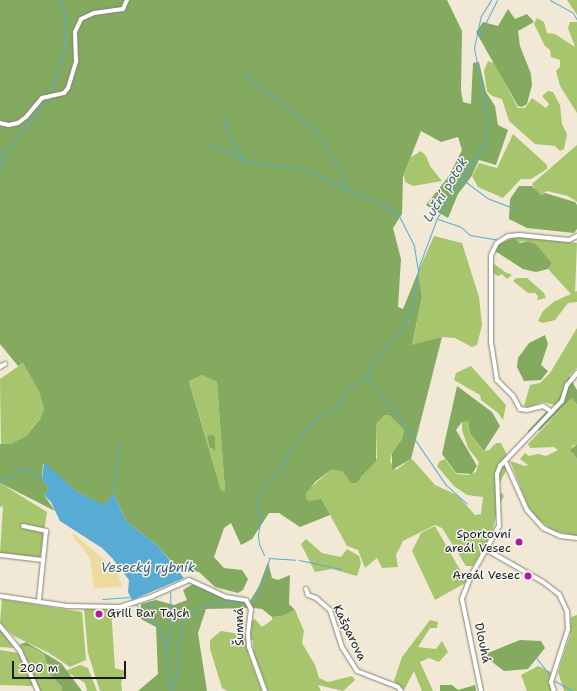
<!DOCTYPE html>
<html>
<head>
<meta charset="utf-8">
<style>
  body { margin:0 }
  #map { position:relative; width:577px; height:691px; overflow:hidden; background:#f1e9d5; font-family:"Shantell Sans",sans-serif }
  div>[style] { position:absolute }
  [style*='--x'] { left:calc(var(--x)*1px); top:calc(var(--y)*1px); width:calc(var(--w)*1px); rotate:calc(var(--a)*1deg) }
  .green>* { inset:0; background:#a6c56d }
  .forest>* { inset:0; background:#84aa60 }
  .sand>* { inset:0; background:#eeda9e }
  .water>* { inset:0; background:#58acd4 }
  .stream>* { height:1px; margin:-0.5px; padding:0 0.5px; transform-origin:0.5px; border-radius:0.5px; background:#58acd4 }
  .roads { filter:drop-shadow(0 0 1px #868278) drop-shadow(0 0 1px #868278) }
  .minor>* { height:4px; margin:-2px; padding:0 2px; transform-origin:2px; border-radius:2px; background:#fff }
  .dots>* { width:11px; height:11px; translate:-50% -50%; box-sizing:border-box; border:2px solid #f6f6f2; border-radius:50% }
  span { translate:-50% -50%; white-space:nowrap; text-align:center; line-height:1.15; -webkit-text-stroke:3px #f6f6f2; paint-order:stroke }
  .poi-label { font-size:12px; color:#1c1c1c }
  .right { translate:-100% -50%; text-align:right }
  .left { translate:0 -50%; text-align:left }
  .street-label { font-size:12px; color:#1c1c1c }
  .water-label { font-size:13px; color:#375d6f; font-style:italic }
  .scale { position:absolute; left:12px; top:661px; width:114px; height:18px; box-sizing:border-box; border:2px solid #1c1c1c; border-top:0; padding-left:5px; font-size:12px; line-height:14px; white-space:nowrap; color:#1c1c1c; -webkit-text-stroke:3px #f6f6f2; paint-order:stroke }
</style>
</head>
<body>
<div id="map">
  <div class="green">
    <div style="clip-path:polygon(567px 0,577px 0,577px 15px)"></div>
    <div style="clip-path:polygon(537px 18px,544px 22px,547px 33px,555px 34px,575px 47px,568px 28px,570px 22px,577px 22px,577px 113px,560px 86px,556px 71px,560px 67px,560px 60px,551px 57px,550px 50px,545px 46px,534px 24px)"></div>
    <div style="clip-path:polygon(488px 61px,494px 63px,518px 108px,525px 108px,532px 98px,546px 108px,549px 104px,542px 96px,548px 91px,553px 92px,560px 105px,562px 124px,567px 134px,564px 149px,560px 151px,555px 146px,535px 144px,509px 121px,502px 99px,492px 96px,487px 91px,484px 71px)"></div>
    <div style="clip-path:polygon(513px 134px,547px 165px,547px 169px,531px 179px,521px 179px,503px 198px,478px 187px,472px 176px,479px 163px,497px 168px)"></div>
    <div style="clip-path:polygon(577px 145px,577px 202px,568px 196px,547px 191px,541px 195px,536px 191px,532px 184px)"></div>
    <div style="clip-path:polygon(421px 151px,426px 156px,430px 166px,442px 181px,413px 186px,405px 182px,404px 175px,411px 157px)"></div>
    <div style="clip-path:polygon(434px 236px,462px 243px,479px 297px,482px 325px,477px 345px,472px 347px,455px 338px,442px 337px,412px 346px,422px 297px,418px 272px)"></div>
    <div style="clip-path:polygon(516px 237px,577px 243px,575px 292px,577px 291px,577px 302px,568px 303px,555px 320px,543px 323px,538px 321px,543px 311px,555px 301px,571px 294px,548px 269px,552px 263px,536px 244px,528px 241px,516px 242px,513px 238px)"></div>
    <div style="clip-path:polygon(493px 263px,505px 272px,512px 275px,507px 279px,502px 274px,498px 276px,493px 273px)"></div>
    <div style="clip-path:polygon(516px 278px,527px 278px,544px 293px,546px 298px,537px 300px,538px 296px,535px 293px,528px 293px,513px 281px)"></div>
    <div style="clip-path:polygon(577px 328px,577px 368px,569px 376px,559px 402px,555px 405px,542px 402px,530px 407px,524px 406px,530px 385px,540px 383px,550px 373px)"></div>
    <div style="clip-path:polygon(23px 363px,39px 392px,44px 409px,42px 416px,26px 436px,10px 444px,1px 444px,0 379px)"></div>
    <div style="clip-path:polygon(471px 366px,506px 405px,503px 420px,498px 413px,481px 400px,480px 395px,454px 380px,456px 373px)"></div>
    <div style="clip-path:polygon(202px 375px,217px 382px,225px 491px,221px 490px,189px 380px)"></div>
    <div style="clip-path:polygon(572px 398px,577px 405px,577px 444px,572px 446px,572px 453px,577px 459px,577px 536px,554px 531px,537px 519px,527px 504px,510px 461px,525px 466px,528px 465px,520px 459px,525px 453px,529px 456px,538px 454px,546px 456px,558px 450px,554px 447px,530px 448px,528px 444px)"></div>
    <div style="clip-path:polygon(385px 415px,389px 415px,404px 430px,402px 439px,392px 453px,390px 461px,396px 470px,411px 459px,414px 461px,435px 485px,457px 495px,475px 515px,481px 514px,483px 497px,467px 495px,454px 486px,437px 466px,440px 461px,445px 459px,456px 474px,468px 475px,476px 472px,479px 462px,468px 448px,462px 430px,462px 422px,465px 421px,468px 421px,470px 433px,484px 451px,489px 450px,496px 443px,501px 443px,507px 455px,497px 468px,494px 476px,500px 466px,505px 465px,507px 469px,496px 490px,497px 494px,502px 493px,504px 496px,501px 502px,497px 503px,496px 500px,497px 511px,492px 534px,473px 566px,466px 566px,442px 528px,435px 525px,403px 541px,396px 555px,398px 567px,382px 568px,377px 558px,365px 568px,358px 550px,347px 546px,330px 515px,306px 499px,305px 496px,310px 488px,331px 470px,342px 471px,351px 483px,362px 477px,377px 458px,376px 430px,377px 423px)"></div>
    <div style="clip-path:polygon(0 483px,47px 512px,40px 558px,0 553px,3px 506px,0 507px)"></div>
    <div style="clip-path:polygon(435px 526px,467px 582px,435px 600px,412px 551px,421px 533px)"></div>
    <div style="clip-path:polygon(306px 539px,322px 553px,341px 557px,347px 549px,359px 556px,361px 563px,357px 576px,332px 569px,315px 572px,301px 544px)"></div>
    <div style="clip-path:polygon(2px 599px,82px 612px,86px 660px,70px 667px,49px 653px,14px 636px,0 623px)"></div>
    <div style="clip-path:polygon(84px 609px,111px 609px,115px 668px,125px 671px,121px 683px,122px 691px,100px 691px,88px 653px)"></div>
    <div style="clip-path:polygon(295px 610px,304px 631px,302px 643px,315px 665px,319px 678px,328px 682px,352px 676px,355px 680px,343px 691px,318px 685px,321px 691px,268px 691px,253px 654px,253px 640px,250px 640px,251px 621px,255px 619px,262px 627px,272px 620px,272px 617px,282px 616px)"></div>
    <div style="clip-path:polygon(577px 615px,577px 691px,564px 691px,558px 672px,570px 635px,571px 617px)"></div>
    <div style="clip-path:polygon(430px 620px,438px 622px,437px 628px,430px 628px,418px 647px,436px 649px,442px 641px,448px 652px,439px 662px,429px 658px,420px 662px,433px 691px,422px 691px,414px 671px,404px 690px,394px 681px,402px 657px)"></div>
    <div style="clip-path:polygon(0 629px,6px 634px,14px 648px,0 647px)"></div>
    <div style="clip-path:polygon(221px 631px,246px 635px,249px 656px,262px 691px,227px 691px,222px 688px,210px 649px,210px 640px)"></div>
    <div style="clip-path:polygon(19px 645px,31px 647px,44px 654px,50px 674px,62px 687px,62px 691px,40px 691px)"></div>
    <div style="clip-path:polygon(0 650px,19px 653px,33px 683px,32px 686px,0 685px)"></div>
    <div style="clip-path:polygon(80px 665px,88px 668px,97px 691px,87px 691px,85px 683px,65px 671px)"></div>
    <div style="clip-path:polygon(538px 666px,551px 672px,551px 691px,527px 691px,521px 675px)"></div>
  </div>
  <div class="forest">
    <div style="clip-path:polygon(evenodd,0 0,447px 0,462px 31px,461px 91px,463px 102px,471px 104px,473px 63px,479px 62px,486px 92px,495px 106px,498px 125px,508px 130px,496px 165px,479px 160px,471px 177px,458px 194px,448px 218px,426px 205px,449px 176px,462px 150px,458px 137px,441px 142px,421px 131px,403px 177px,402px 214px,393px 228px,401px 259px,398px 307px,403px 309px,418px 272px,422px 297px,412px 345px,442px 337px,411px 459px,392px 470px,392px 453px,402px 439px,404px 430px,389px 415px,385px 415px,377px 423px,376px 430px,376px 461px,356px 483px,351px 483px,342px 471px,331px 470px,315px 482px,306px 494px,306px 499px,310px 501px,321px 499px,330px 515px,300px 527px,279px 513px,269px 513px,252px 539px,241px 545px,231px 523px,224px 528px,214px 557px,224px 568px,242px 570px,248px 579px,243px 590px,238px 593px,215px 587px,199px 572px,176px 567px,158px 546px,126px 521px,114px 494px,105px 506px,77px 492px,43px 464px,42px 480px,49px 488px,44px 495px,55px 511px,0 483px,0 444px,10px 444px,26px 436px,40px 419px,44px 409px,39px 392px,23px 363px,18px 366px,0 344px,0 0,202px 375px,217px 382px,225px 491px,221px 490px,189px 381px,202px 375px)"></div>
    <div style="clip-path:polygon(508px 9px,515px 19px,527px 14px,534px 22px,518px 31px,520px 46px,531px 74px,532px 85px,527px 104px,522px 107px,518px 106px,476px 32px,483px 22px,498px 26px)"></div>
    <div style="clip-path:polygon(519px 186px,532px 186px,541px 195px,545px 193px,575px 202px,577px 205px,577px 229px,574px 233px,527px 228px,509px 219px,510px 199px)"></div>
    <div style="clip-path:polygon(513px 238px,520px 243px,528px 241px,536px 244px,552px 263px,548px 269px,536px 272px,523px 269px,495px 251px,497px 245px)"></div>
    <div style="clip-path:polygon(545px 335px,548px 344px,541px 365px,548px 371px,541px 380px,524px 381px,517px 367px,518px 358px,529px 343px)"></div>
    <div style="clip-path:polygon(569px 376px,577px 390px,577px 405px,572px 398px,539px 431px,536px 426px,528px 434px,528px 431px,547px 411px,552px 414px)"></div>
    <div style="clip-path:polygon(457px 386px,492px 412px,500px 426px,484px 451px,470px 433px,468px 421px,462px 422px,456px 430px,477px 466px,472px 474px,456px 473px,442px 454px)"></div>
    <div style="clip-path:polygon(212px 435px,215px 437px,215px 452px,213px 448px,210px 448px,207px 436px)"></div>
    <div style="clip-path:polygon(577px 444px,577px 459px,570px 450px)"></div>
    <div style="clip-path:polygon(268px 562px,272px 578px,278px 580px,290px 575px,289px 604px,295px 610px,282px 616px,272px 617px,262px 609px,253px 608px,250px 601px,259px 586px)"></div>
    <div style="clip-path:polygon(193px 584px,248px 603px,249px 608px,206px 609px,198px 633px,207px 691px,138px 691px,158px 674px,156px 627px,141px 619px,141px 604px,156px 600px,174px 605px,187px 600px,183px 590px)"></div>
    <div style="clip-path:polygon(520px 640px,541px 641px,545px 648px,528px 669px,504px 671px,483px 655px)"></div>
    <div style="clip-path:polygon(26px 642px,61px 663px,82px 691px,62px 691px,62px 687px,50px 674px,44px 654px,31px 647px,19px 645px)"></div>
    <div style="clip-path:polygon(440px 685px,452px 685px,458px 690px,475px 685px,476px 691px,440px 691px)"></div>
  </div>
  <div class="sand">
    <div style="clip-path:polygon(73px 533px,117px 571px,122px 586px,94px 589px,90px 558px,72px 535px)"></div>
  </div>
  <div class="water">
    <div style="clip-path:polygon(44px 462px,77px 492px,104px 505px,114px 494px,126px 521px,158px 546px,184px 578px,132px 600px,128px 592px,129px 580px,112px 558px,102px 548px,60px 521px,51px 502px,44px 495px,49px 488px,42px 480px)"></div>
  </div>
  <div class="stream">
    <div style="--x:550;--y:0;--w:26;--a:29"></div>
    <div style="--x:573;--y:13;--w:8;--a:60"></div>
    <div style="--x:479;--y:36;--w:40;--a:-63.4"></div>
    <div style="--x:244;--y:74;--w:92;--a:38.4"></div>
    <div style="--x:316;--y:131;--w:42;--a:58.6"></div>
    <div style="--x:338;--y:167;--w:24;--a:66"></div>
    <div style="--x:348;--y:189;--w:39;--a:24"></div>
    <div style="--x:384;--y:205;--w:19;--a:36"></div>
    <div style="--x:399;--y:216;--w:34;--a:63"></div>
    <div style="--x:414;--y:246;--w:26;--a:81"></div>
    <div style="--x:51;--y:92;--w:47;--a:-72.7"></div>
    <div style="--x:65;--y:47;--w:32;--a:-90"></div>
    <div style="--x:65;--y:15;--w:16;--a:-108"></div>
    <div style="--x:224;--y:116;--w:22;--a:74"></div>
    <div style="--x:230;--y:137;--w:25;--a:61"></div>
    <div style="--x:208;--y:143;--w:42;--a:25.3"></div>
    <div style="--x:246;--y:161;--w:60;--a:8.7"></div>
    <div style="--x:305;--y:170;--w:47;--a:24.9"></div>
    <div style="--x:0;--y:150;--w:8;--a:67"></div>
    <div style="--x:0;--y:168;--w:21;--a:-65"></div>
    <div style="--x:9;--y:149;--w:62;--a:-53.5"></div>
    <div style="--x:462;--y:179;--w:31;--a:37"></div>
    <div style="--x:487;--y:198;--w:30;--a:21"></div>
    <div style="--x:438;--y:219;--w:24;--a:19"></div>
    <div style="--x:461;--y:227;--w:12;--a:42"></div>
    <div style="--x:470;--y:235;--w:28;--a:10"></div>
    <div style="--x:367;--y:378;--w:48;--a:50"></div>
    <div style="--x:398;--y:415;--w:85;--a:55.6"></div>
    <div style="--x:446;--y:485;--w:28;--a:42"></div>
    <div style="--x:0;--y:480;--w:11;--a:-10"></div>
    <div style="--x:11;--y:478;--w:13;--a:-45"></div>
    <div style="--x:20;--y:469;--w:7;--a:0"></div>
    <div style="--x:27;--y:469;--w:19;--a:35"></div>
    <div style="--x:269;--y:480;--w:18;--a:-43"></div>
    <div style="--x:282;--y:468;--w:19;--a:-69"></div>
    <div style="--x:289;--y:450;--w:43;--a:-48.8"></div>
    <div style="--x:317;--y:418;--w:20;--a:-27"></div>
    <div style="--x:335;--y:409;--w:26;--a:-58"></div>
    <div style="--x:349;--y:387;--w:19;--a:-28"></div>
    <div style="--x:366;--y:378;--w:17;--a:-69"></div>
    <div style="--x:372;--y:362;--w:43;--a:-47.8"></div>
    <div style="--x:401;--y:330;--w:25;--a:-63"></div>
    <div style="--x:412;--y:308;--w:43;--a:-80.5"></div>
    <div style="--x:419;--y:266;--w:51;--a:-69.4"></div>
    <div style="--x:437;--y:218;--w:87;--a:-57.2"></div>
    <div style="--x:484;--y:145;--w:15;--a:-79"></div>
    <div style="--x:487;--y:130;--w:26;--a:-94"></div>
    <div style="--x:485;--y:104;--w:57;--a:-101.1"></div>
    <div style="--x:474;--y:48;--w:33;--a:-78"></div>
    <div style="--x:481;--y:16;--w:19;--a:-58"></div>
    <div style="--x:114;--y:495;--w:53;--a:-84.6"></div>
    <div style="--x:264;--y:555;--w:12;--a:-114"></div>
    <div style="--x:259;--y:544;--w:10;--a:-96"></div>
    <div style="--x:258;--y:534;--w:16;--a:-79"></div>
    <div style="--x:261;--y:518;--w:17;--a:-111"></div>
    <div style="--x:255;--y:502;--w:22;--a:-58"></div>
    <div style="--x:269;--y:558;--w:26;--a:4"></div>
    <div style="--x:299;--y:560;--w:43;--a:12.1"></div>
    <div style="--x:102;--y:599;--w:27;--a:-4"></div>
    <div style="--x:149;--y:601;--w:23;--a:77"></div>
    <div style="--x:154;--y:623;--w:9;--a:49"></div>
    <div style="--x:160;--y:630;--w:20;--a:70"></div>
    <div style="--x:167;--y:649;--w:38;--a:88"></div>
    <div style="--x:168;--y:687;--w:4;--a:34"></div>
    <div style="--x:250;--y:602;--w:7;--a:-45"></div>
    <div style="--x:255;--y:597;--w:25;--a:-64"></div>
    <div style="--x:266;--y:574;--w:16;--a:-79"></div>
    <div style="--x:135;--y:604;--w:25;--a:43"></div>
    <div style="--x:167;--y:649;--w:31;--a:-83"></div>
    <div style="--x:171;--y:618;--w:26;--a:-92"></div>
    <div style="--x:534;--y:655;--w:24;--a:52"></div>
    <div style="--x:555;--y:681;--w:20;--a:30"></div>
    <div style="--x:171;--y:691;--w:19;--a:-72"></div>
    <div style="--x:177;--y:673;--w:42;--a:-85.9"></div>
    <div style="--x:180;--y:631;--w:16;--a:-72"></div>
    <div style="--x:185;--y:616;--w:26;--a:-29"></div>
    <div style="--x:208;--y:603;--w:37;--a:-2"></div>
  </div>
  <div class="roads">
    <div class="minor">
      <div style="--x:0;--y:123;--w:9;--a:13"></div>
      <div style="--x:9;--y:125;--w:9;--a:-13"></div>
      <div style="--x:18;--y:123;--w:10;--a:-37"></div>
      <div style="--x:26;--y:117;--w:25;--a:-50"></div>
      <div style="--x:42;--y:98;--w:23;--a:-13"></div>
      <div style="--x:64;--y:93;--w:6;--a:-51"></div>
      <div style="--x:68;--y:88;--w:28;--a:-73"></div>
      <div style="--x:76;--y:61;--w:29;--a:-92"></div>
      <div style="--x:75;--y:32;--w:14;--a:-65"></div>
      <div style="--x:81;--y:19;--w:14;--a:-25"></div>
      <div style="--x:94;--y:13;--w:29;--a:-8"></div>
      <div style="--x:123;--y:9;--w:10;--a:-66"></div>
      <div style="--x:0;--y:367;--w:6;--a:-31"></div>
      <div style="--x:552;--y:412;--w:11;--a:-146"></div>
      <div style="--x:543;--y:406;--w:16;--a:166"></div>
      <div style="--x:527;--y:410;--w:7;--a:-172"></div>
      <div style="--x:520;--y:409;--w:15;--a:-118"></div>
      <div style="--x:513;--y:396;--w:23;--a:-135"></div>
      <div style="--x:497;--y:380;--w:39;--a:-99"></div>
      <div style="--x:491;--y:341;--w:86;--a:-90"></div>
      <div style="--x:491;--y:255;--w:13;--a:-63"></div>
      <div style="--x:497;--y:243;--w:13;--a:-32"></div>
      <div style="--x:508;--y:236;--w:11;--a:-5"></div>
      <div style="--x:519;--y:235;--w:50;--a:5.7"></div>
      <div style="--x:569;--y:240;--w:9;--a:-27"></div>
      <div style="--x:505;--y:461;--w:54;--a:65.8"></div>
      <div style="--x:527;--y:510;--w:24;--a:48"></div>
      <div style="--x:543;--y:528;--w:19;--a:25"></div>
      <div style="--x:560;--y:536;--w:17;--a:7"></div>
      <div style="--x:23;--y:526;--w:24;--a:12"></div>
      <div style="--x:46;--y:531;--w:69;--a:95.8"></div>
      <div style="--x:487;--y:550;--w:64;--a:29.7"></div>
      <div style="--x:543;--y:582;--w:20;--a:37"></div>
      <div style="--x:559;--y:594;--w:19;--a:65"></div>
      <div style="--x:567;--y:611;--w:18;--a:87"></div>
      <div style="--x:568;--y:629;--w:56;--a:107.8"></div>
      <div style="--x:551;--y:682;--w:9;--a:72"></div>
      <div style="--x:0;--y:555;--w:43;--a:6.6"></div>
      <div style="--x:306;--y:589;--w:6;--a:72"></div>
      <div style="--x:308;--y:595;--w:9;--a:21"></div>
      <div style="--x:316;--y:598;--w:18;--a:41"></div>
      <div style="--x:330;--y:610;--w:39;--a:72"></div>
      <div style="--x:342;--y:647;--w:28;--a:58"></div>
      <div style="--x:357;--y:671;--w:44;--a:21.3"></div>
      <div style="--x:398;--y:687;--w:5;--a:53"></div>
      <div style="--x:0;--y:596;--w:68;--a:8.5"></div>
      <div style="--x:67;--y:606;--w:53;--a:1.1"></div>
      <div style="--x:120;--y:607;--w:35;--a:-18"></div>
      <div style="--x:153;--y:596;--w:39;--a:-24"></div>
      <div style="--x:189;--y:580;--w:41;--a:24.7"></div>
      <div style="--x:226;--y:597;--w:20;--a:9"></div>
      <div style="--x:246;--y:600;--w:10;--a:61"></div>
      <div style="--x:251;--y:609;--w:25;--a:97"></div>
      <div style="--x:248;--y:634;--w:13;--a:86"></div>
      <div style="--x:249;--y:647;--w:47;--a:70"></div>
      <div style="--x:0;--y:626;--w:32;--a:51"></div>
      <div style="--x:20;--y:651;--w:44;--a:65.8"></div>
      <div style="--x:481;--y:691;--w:94;--a:-101.7"></div>
      <div style="--x:462;--y:599;--w:25;--a:-69"></div>
      <div style="--x:471;--y:576;--w:57;--a:-60.8"></div>
      <div style="--x:499;--y:526;--w:52;--a:-92.2"></div>
      <div style="--x:497;--y:474;--w:9;--a:-69"></div>
      <div style="--x:500;--y:466;--w:90;--a:-46.4"></div>
      <div style="--x:562;--y:401;--w:17;--a:-73"></div>
      <div style="--x:567;--y:385;--w:16;--a:-50"></div>
    </div>
  </div>
  <div class="dots">
    <div style="left:519px;top:542px;background:#b5179e"></div>
    <div style="left:528px;top:576px;background:#b5179e"></div>
    <div style="left:99px;top:614px;background:#b5179e"></div>
  </div>
  <div class="poi-label">
    <span class="right" style="left:511px;top:542px">Sportovní<br>areál Vesec</span>
    <span class="right" style="left:520px;top:576px">Areál Vesec</span>
    <span class="left" style="left:107px;top:614px">Grill Bar Tajch</span>
  </div>
  <div class="street-label">
    <span style="left:240px;top:627px;rotate:-91deg">Šumná</span>
    <span style="left:349px;top:633px;rotate:64deg">Kašparova</span>
    <span style="left:482px;top:643px;rotate:78deg">Dlouhá</span>
  </div>
  <div class="water-label">
    <span style="left:446px;top:190px;rotate:-59deg">Luční potok</span>
    <span style="left:148px;top:568px">Vesecký rybník</span>
  </div>
  <div class="scale">200 m</div>
</div>
</body>
</html>
